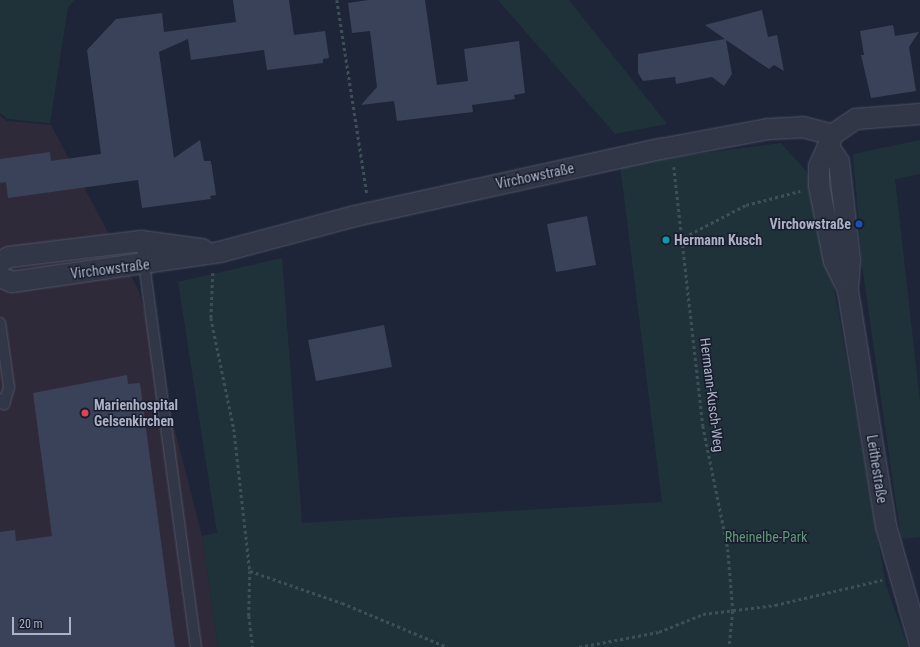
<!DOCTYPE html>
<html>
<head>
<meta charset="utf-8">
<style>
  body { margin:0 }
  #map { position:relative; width:920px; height:647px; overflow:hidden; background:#1e2538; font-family:"Roboto Condensed",sans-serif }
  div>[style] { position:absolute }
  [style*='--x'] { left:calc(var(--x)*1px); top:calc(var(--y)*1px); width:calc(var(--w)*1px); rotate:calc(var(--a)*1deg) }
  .medical>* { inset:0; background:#2f2a39 }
  .green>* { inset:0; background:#203239 }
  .building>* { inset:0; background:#3a4259 }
  .path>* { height:2.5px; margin-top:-1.25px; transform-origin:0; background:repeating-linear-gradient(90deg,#3e4f57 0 3px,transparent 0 6px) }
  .roads { filter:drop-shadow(0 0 1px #4f5467) drop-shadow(0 0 1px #4f5467) }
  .service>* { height:10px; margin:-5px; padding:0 5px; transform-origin:5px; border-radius:5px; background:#323748 }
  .minor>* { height:20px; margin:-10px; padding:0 10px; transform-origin:10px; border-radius:10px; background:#323748 }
  .dots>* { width:11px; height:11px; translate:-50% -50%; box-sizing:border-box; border:2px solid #181d2d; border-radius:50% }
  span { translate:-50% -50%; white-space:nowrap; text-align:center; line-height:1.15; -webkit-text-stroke:3px #181d2d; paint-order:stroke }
  .street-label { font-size:14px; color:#acb1c6 }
  .poi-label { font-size:14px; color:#acb1c6; font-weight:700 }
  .right { translate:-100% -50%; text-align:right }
  .left { translate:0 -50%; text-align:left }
  .park-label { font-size:14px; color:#629778 }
  .scale { position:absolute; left:12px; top:617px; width:59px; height:18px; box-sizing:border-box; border:2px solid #acb1c6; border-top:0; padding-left:5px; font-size:12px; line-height:14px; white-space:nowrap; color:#acb1c6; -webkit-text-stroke:3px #181d2d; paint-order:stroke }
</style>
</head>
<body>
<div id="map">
  <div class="medical">
    <div style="clip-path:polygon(0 116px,7px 121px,51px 125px,139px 291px,202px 536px,218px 647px,0 647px)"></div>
  </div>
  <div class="green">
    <div style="clip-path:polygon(0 0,75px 0,68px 7px,50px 123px,8px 119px,0 113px)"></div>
    <div style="clip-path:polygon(498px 0,569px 0,667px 124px,615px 134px)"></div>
    <div style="clip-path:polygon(920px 140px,920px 174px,895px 179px,920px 402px,920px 537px,901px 539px,862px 265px,853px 154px)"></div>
    <div style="clip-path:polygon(781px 143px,807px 172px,833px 282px,886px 586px,908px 647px,218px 647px,202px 536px,217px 533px,178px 282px,282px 258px,302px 523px,662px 502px,620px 164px)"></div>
  </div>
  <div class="building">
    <div style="clip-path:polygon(233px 0,289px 0,294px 35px,325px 31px,329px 58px,323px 59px,323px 63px,267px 70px,264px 50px,191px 60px,188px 39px,159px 52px,174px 158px,200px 140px,204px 161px,211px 161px,216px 195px,210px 196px,211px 199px,142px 208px,138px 180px,8px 198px,6px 182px,0 183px,0 159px,50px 152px,51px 161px,101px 154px,87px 50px,116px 19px,162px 13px,164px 32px,236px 22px)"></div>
    <div style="clip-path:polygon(368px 0,425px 0,437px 85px,468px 81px,464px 49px,519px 41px,525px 93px,514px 95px,515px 99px,472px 105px,473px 112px,397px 121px,394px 101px,361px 105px,377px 87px,370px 31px,352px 33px,348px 3px)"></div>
    <div style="clip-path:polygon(762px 10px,768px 37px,777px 35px,784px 71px,774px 65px,769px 69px,726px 40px,732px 74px,724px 86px,712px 77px,676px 84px,675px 77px,643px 81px,638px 73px,638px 54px,725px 39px,705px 25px)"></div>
    <div style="clip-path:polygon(893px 25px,895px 36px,919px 32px,909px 47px,916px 91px,871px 98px,861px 55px,864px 55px,860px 31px)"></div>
    <div style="clip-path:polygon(587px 216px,596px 265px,556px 272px,547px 224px)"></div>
    <div style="clip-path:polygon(384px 325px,392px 367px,316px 381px,308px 340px)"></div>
    <div style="clip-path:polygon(127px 375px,128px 384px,140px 383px,175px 647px,0 647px,0 532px,15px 530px,16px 541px,52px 536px,33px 393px)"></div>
  </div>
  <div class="path">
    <div style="--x:337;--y:0;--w:195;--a:81.2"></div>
    <div style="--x:674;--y:167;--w:261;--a:83.6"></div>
    <div style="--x:703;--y:426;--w:126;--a:78.5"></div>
    <div style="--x:728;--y:549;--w:62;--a:85.4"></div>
    <div style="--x:733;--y:611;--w:36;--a:96"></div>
    <div style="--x:684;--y:237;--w:70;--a:-27.3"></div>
    <div style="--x:746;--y:205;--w:56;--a:-14.5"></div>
    <div style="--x:213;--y:273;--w:45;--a:92.5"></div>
    <div style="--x:211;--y:318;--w:113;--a:78.3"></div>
    <div style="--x:234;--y:429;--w:143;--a:83.6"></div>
    <div style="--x:250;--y:571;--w:45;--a:91.3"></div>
    <div style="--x:249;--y:616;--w:31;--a:83"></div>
    <div style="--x:250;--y:571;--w:97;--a:19.2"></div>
    <div style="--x:342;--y:603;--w:114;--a:22.7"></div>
    <div style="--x:579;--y:647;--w:81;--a:-10.6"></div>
    <div style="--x:659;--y:632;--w:48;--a:-22.2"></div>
    <div style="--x:703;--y:614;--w:73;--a:-7.1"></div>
    <div style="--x:775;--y:605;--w:110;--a:-13.2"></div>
  </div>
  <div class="roads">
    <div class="service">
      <div style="--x:141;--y:241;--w:410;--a:82.3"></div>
      <div style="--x:0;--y:323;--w:65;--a:82"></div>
      <div style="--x:9;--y:387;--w:18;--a:106"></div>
      <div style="--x:4;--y:404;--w:6;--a:-129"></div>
    </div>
    <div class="minor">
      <div style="--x:832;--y:135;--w:29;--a:-34"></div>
      <div style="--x:856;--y:119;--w:64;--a:-4.5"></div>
      <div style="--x:832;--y:137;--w:32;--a:114"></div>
      <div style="--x:819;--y:166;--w:20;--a:90"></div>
      <div style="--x:819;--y:186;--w:76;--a:78.7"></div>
      <div style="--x:834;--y:261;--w:30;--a:64"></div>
      <div style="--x:829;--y:147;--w:18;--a:56"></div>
      <div style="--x:839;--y:162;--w:99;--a:83.6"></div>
      <div style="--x:850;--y:260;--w:31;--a:94"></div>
      <div style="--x:848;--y:291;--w:238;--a:80.8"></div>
      <div style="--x:886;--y:526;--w:124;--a:74.1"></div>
      <div style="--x:0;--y:262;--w:10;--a:-29"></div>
      <div style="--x:9;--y:257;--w:133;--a:-6.9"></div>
      <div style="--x:141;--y:241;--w:62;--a:7.5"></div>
      <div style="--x:0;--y:277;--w:13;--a:23"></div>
      <div style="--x:12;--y:282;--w:210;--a:-8.2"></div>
      <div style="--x:220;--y:252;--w:140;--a:-14.9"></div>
      <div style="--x:355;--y:216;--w:313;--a:-12.4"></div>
      <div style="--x:661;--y:149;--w:110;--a:-10.5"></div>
      <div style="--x:769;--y:129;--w:34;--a:-3"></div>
      <div style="--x:803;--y:127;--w:30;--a:15"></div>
    </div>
  </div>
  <div class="dots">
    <div style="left:859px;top:224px;background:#1a4fb4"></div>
    <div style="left:666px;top:240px;background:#0f9aa8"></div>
    <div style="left:85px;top:413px;background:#e0444e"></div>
  </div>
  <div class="street-label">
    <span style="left:535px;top:176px;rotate:-12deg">Virchowstraße</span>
    <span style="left:110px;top:269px;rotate:-7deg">Virchowstraße</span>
    <span style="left:712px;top:395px;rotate:83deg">Hermann-Kusch-Weg</span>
    <span style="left:877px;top:469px;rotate:81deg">Leithestraße</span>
  </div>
  <div class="poi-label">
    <span class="right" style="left:851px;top:224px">Virchowstraße</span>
    <span class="left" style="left:674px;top:240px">Hermann Kusch</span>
    <span class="left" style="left:94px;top:413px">Marienhospital<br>Gelsenkirchen</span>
  </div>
  <div class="park-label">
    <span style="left:766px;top:537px">Rheinelbe-Park</span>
  </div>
  <div class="scale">20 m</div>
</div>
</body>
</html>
